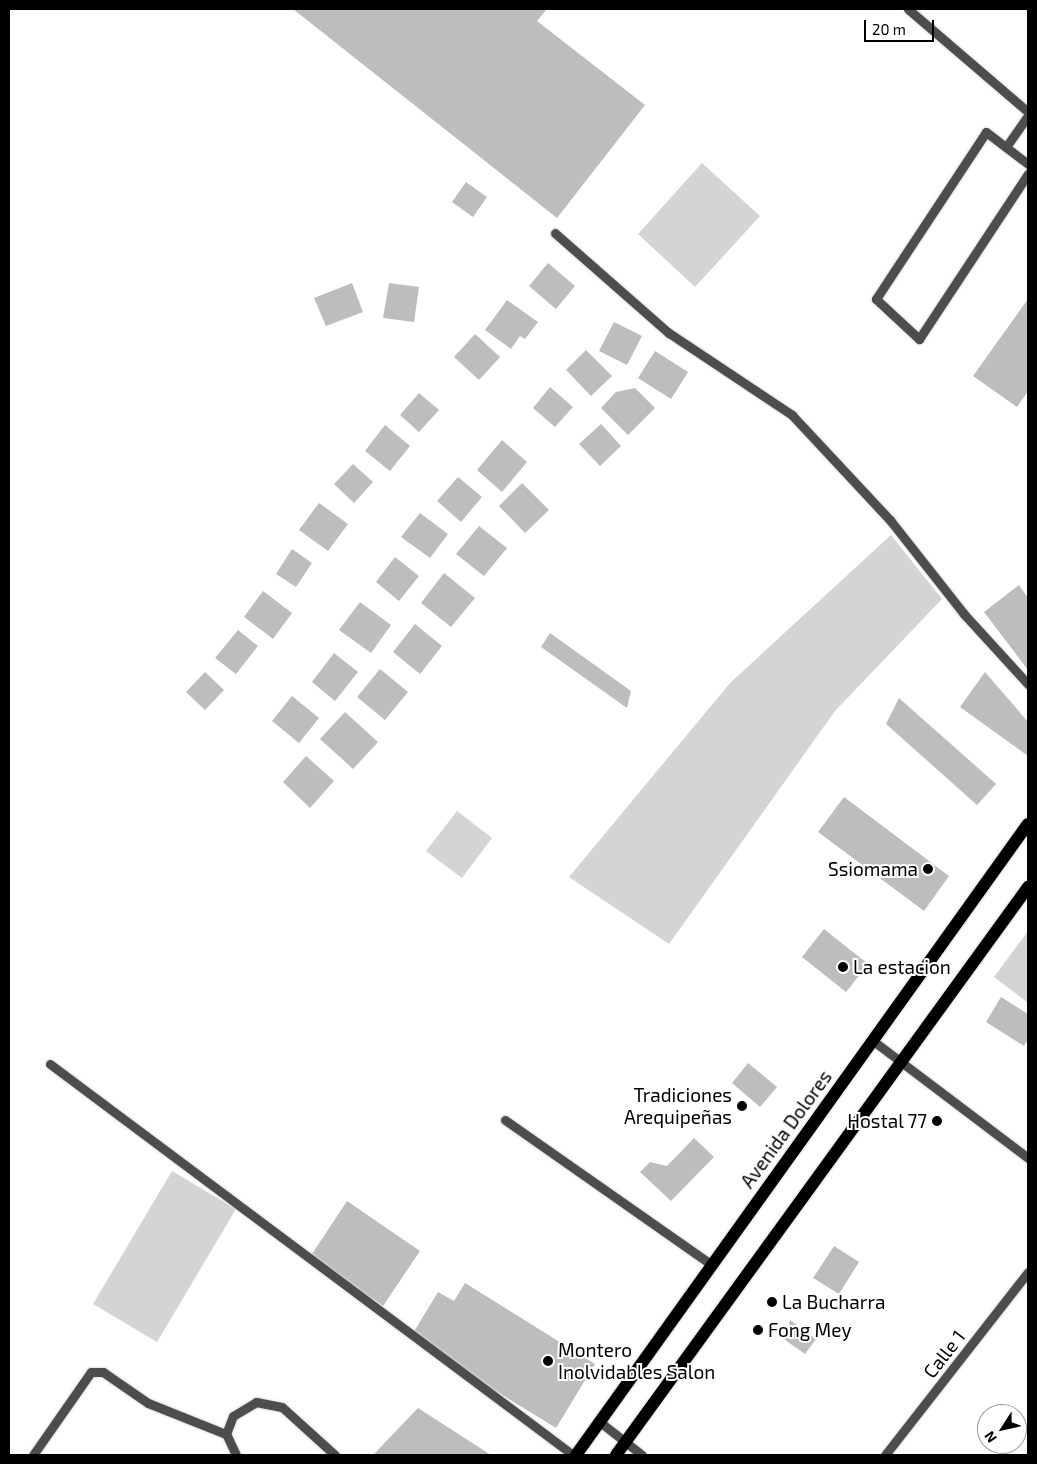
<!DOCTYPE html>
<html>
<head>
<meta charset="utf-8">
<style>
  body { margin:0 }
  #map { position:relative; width:1037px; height:1464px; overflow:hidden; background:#fff; font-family:"Exo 2",sans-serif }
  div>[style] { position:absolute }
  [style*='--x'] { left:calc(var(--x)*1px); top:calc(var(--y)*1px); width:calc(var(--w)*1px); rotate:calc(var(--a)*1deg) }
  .green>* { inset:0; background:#d4d4d4 }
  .building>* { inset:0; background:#bdbdbd }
  .roads { filter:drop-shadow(0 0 1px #dbdbdb) drop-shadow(0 0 1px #dbdbdb) }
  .minor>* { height:9px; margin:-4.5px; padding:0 4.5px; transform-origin:4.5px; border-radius:4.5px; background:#4d4d4d }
  .major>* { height:12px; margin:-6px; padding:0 6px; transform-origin:6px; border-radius:6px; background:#000 }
  .dots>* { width:14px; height:14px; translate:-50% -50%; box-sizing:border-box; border:2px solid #fff; border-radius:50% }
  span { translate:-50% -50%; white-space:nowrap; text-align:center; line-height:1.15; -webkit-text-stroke:4px #fff; paint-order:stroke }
  .poi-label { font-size:19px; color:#000 }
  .right { translate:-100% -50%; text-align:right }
  .left { translate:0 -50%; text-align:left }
  .street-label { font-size:19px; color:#000 }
  .frame { position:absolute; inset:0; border:10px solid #000; pointer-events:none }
  .north { position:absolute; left:977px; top:1404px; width:50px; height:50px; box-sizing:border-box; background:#fff; border:1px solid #999; border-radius:50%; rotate:235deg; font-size:14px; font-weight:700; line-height:20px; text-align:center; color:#000 }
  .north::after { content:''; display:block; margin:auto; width:18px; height:22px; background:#000; clip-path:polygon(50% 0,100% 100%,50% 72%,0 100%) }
  .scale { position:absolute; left:864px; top:20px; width:70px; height:22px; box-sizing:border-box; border:2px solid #000; border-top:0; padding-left:6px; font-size:15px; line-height:18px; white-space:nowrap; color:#000; -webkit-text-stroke:4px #fff; paint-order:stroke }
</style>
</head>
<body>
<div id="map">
  <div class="green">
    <div style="clip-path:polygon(702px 163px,760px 216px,695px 287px,638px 234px)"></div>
    <div style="clip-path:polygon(891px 535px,942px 599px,835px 711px,669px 944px,569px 877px,730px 683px)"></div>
    <div style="clip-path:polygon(457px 811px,492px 838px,462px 878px,426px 851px)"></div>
    <div style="clip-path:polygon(1028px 931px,1028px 1003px,994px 977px)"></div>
    <div style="clip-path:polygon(172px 1171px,236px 1209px,157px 1342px,93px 1304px)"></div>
  </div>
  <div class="building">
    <div style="clip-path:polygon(293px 9px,547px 9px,537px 21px,645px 105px,557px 218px)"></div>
    <div style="clip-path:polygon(466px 182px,487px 197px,473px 217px,452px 202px)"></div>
    <div style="clip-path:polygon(548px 263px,575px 286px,556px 309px,529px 286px)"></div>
    <div style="clip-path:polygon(352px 283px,363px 312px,326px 326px,314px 298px)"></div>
    <div style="clip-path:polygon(389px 283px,419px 287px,414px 322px,383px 318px)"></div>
    <div style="clip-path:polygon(1028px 299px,1028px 391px,1017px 407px,973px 376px)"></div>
    <div style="clip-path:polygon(507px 300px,538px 322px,525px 339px,520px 336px,511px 349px,485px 330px)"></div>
    <div style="clip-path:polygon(614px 322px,642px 336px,627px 365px,599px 351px)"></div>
    <div style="clip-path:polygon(475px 334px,500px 357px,479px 380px,454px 357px)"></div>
    <div style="clip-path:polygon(586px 350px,612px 376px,591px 396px,566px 370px)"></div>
    <div style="clip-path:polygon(655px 351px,688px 372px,671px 399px,638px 378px)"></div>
    <div style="clip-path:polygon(550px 387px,573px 407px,555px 427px,533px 408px)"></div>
    <div style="clip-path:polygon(635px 388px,655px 408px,628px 435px,601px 408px,616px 392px)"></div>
    <div style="clip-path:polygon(419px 393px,439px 410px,419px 432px,400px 415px)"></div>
    <div style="clip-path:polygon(601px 424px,621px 446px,600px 466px,579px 444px)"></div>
    <div style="clip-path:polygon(385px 425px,410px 446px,390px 471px,365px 451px)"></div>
    <div style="clip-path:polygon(502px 440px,527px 462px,502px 492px,477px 470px)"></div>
    <div style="clip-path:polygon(353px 464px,373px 482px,354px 503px,334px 484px)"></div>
    <div style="clip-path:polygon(458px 477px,482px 497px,461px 522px,437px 501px)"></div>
    <div style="clip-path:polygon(522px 483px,549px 510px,525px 533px,499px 506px)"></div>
    <div style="clip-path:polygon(319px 503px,348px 524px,328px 551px,299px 530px)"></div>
    <div style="clip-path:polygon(420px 513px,448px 534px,430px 558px,401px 537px)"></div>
    <div style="clip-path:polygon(479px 526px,507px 548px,484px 576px,456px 554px)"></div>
    <div style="clip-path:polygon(292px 549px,312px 563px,296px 587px,276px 574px)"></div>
    <div style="clip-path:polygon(395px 557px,419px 576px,399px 601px,376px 582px)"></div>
    <div style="clip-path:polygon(444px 573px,475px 598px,451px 627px,421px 603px)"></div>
    <div style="clip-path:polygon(1019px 585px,1028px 598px,1028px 670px,984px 612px)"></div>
    <div style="clip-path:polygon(263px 591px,292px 613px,273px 639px,244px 617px)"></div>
    <div style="clip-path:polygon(360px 602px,391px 625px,371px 653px,339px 630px)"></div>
    <div style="clip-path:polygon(415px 624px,442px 646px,420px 674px,393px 652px)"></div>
    <div style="clip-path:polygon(238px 630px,258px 646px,236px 674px,215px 658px)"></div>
    <div style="clip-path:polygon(550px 633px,631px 691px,627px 708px,541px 647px)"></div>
    <div style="clip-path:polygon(334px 653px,358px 672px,335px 701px,312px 682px)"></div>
    <div style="clip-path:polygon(380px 669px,408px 692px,385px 720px,357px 697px)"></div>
    <div style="clip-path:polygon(205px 672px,224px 690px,205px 710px,186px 692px)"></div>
    <div style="clip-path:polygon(985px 672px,1028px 722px,1028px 756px,960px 707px)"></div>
    <div style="clip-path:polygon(292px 696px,319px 718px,299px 743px,272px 721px)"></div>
    <div style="clip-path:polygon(899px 698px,996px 784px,977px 805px,886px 724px)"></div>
    <div style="clip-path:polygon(345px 712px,378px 742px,353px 769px,320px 739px)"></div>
    <div style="clip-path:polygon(306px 756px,334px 781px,310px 808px,283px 782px)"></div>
    <div style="clip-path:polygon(844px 797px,949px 876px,924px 911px,818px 832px)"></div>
    <div style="clip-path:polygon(824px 929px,868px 964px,846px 992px,802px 957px)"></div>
    <div style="clip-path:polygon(1001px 997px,1028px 1014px,1028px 1039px,1024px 1046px,986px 1022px)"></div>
    <div style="clip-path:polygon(748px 1063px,777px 1087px,760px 1107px,732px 1083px)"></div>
    <div style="clip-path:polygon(694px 1138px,714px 1157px,671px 1201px,640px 1172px,650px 1162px,667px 1166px)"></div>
    <div style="clip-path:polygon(347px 1201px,420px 1251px,383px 1306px,310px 1257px)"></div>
    <div style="clip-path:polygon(834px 1246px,859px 1262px,839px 1294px,813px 1278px)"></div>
    <div style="clip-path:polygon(465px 1283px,595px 1364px,556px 1428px,410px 1338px,438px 1292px,454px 1301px)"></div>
    <div style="clip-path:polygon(790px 1320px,816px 1339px,805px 1354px,785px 1340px)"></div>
    <div style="clip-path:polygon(418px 1408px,491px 1455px,373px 1455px)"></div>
  </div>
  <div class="roads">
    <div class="minor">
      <div style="--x:908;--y:9;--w:158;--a:40.6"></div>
      <div style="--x:1006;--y:147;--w:38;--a:-55"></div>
      <div style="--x:1028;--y:164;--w:53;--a:-142.7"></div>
      <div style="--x:986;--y:132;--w:200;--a:123.4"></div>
      <div style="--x:876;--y:299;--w:59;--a:42.9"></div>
      <div style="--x:919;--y:339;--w:198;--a:-56.6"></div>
      <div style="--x:555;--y:233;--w:152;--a:41.3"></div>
      <div style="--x:669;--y:333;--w:148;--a:33.7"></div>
      <div style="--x:792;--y:415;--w:144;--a:47"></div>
      <div style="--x:890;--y:520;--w:120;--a:51.8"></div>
      <div style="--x:964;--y:614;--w:95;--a:47.6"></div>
      <div style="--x:872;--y:1040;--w:196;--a:37.1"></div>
      <div style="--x:50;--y:1064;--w:653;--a:36.78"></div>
      <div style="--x:505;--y:1120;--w:253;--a:35"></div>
      <div style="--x:600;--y:1422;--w:53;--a:38.2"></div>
      <div style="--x:33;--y:1455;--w:101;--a:-55.1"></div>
      <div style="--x:91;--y:1372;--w:12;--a:0"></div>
      <div style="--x:103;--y:1372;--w:55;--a:34.6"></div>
      <div style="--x:148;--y:1403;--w:84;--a:21.7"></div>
      <div style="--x:236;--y:1455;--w:23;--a:-115"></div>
      <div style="--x:226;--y:1434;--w:19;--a:-69"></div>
      <div style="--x:233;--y:1416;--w:27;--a:-31"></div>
      <div style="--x:256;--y:1402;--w:26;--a:11"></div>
      <div style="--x:282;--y:1407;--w:72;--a:42.2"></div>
      <div style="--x:885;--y:1455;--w:232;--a:-52"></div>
    </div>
    <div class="major">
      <div style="--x:576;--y:1455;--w:776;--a:-54.39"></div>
      <div style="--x:616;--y:1455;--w:702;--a:-54.04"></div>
    </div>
  </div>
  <div class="dots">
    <div style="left:928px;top:869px;background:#000"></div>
    <div style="left:843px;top:967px;background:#000"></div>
    <div style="left:742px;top:1106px;background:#000"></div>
    <div style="left:937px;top:1121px;background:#000"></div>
    <div style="left:772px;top:1302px;background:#000"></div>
    <div style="left:758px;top:1330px;background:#000"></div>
    <div style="left:548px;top:1361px;background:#000"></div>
  </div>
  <div class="poi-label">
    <span class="right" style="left:918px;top:869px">Ssiomama</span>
    <span class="left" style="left:853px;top:967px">La estacion</span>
    <span class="right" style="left:732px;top:1106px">Tradiciones<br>Arequipeñas</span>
    <span class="right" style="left:927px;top:1121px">Hostal 77</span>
    <span class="left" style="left:782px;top:1302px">La Bucharra</span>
    <span class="left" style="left:768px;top:1330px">Fong Mey</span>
    <span class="left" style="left:558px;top:1361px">Montero<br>Inolvidables Salon</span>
  </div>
  <div class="street-label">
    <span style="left:786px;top:1129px;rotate:-54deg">Avenida Dolores</span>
    <span style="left:944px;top:1354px;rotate:-52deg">Calle 1</span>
  </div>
  <div class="frame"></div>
  <div class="north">N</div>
  <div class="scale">20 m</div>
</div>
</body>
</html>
